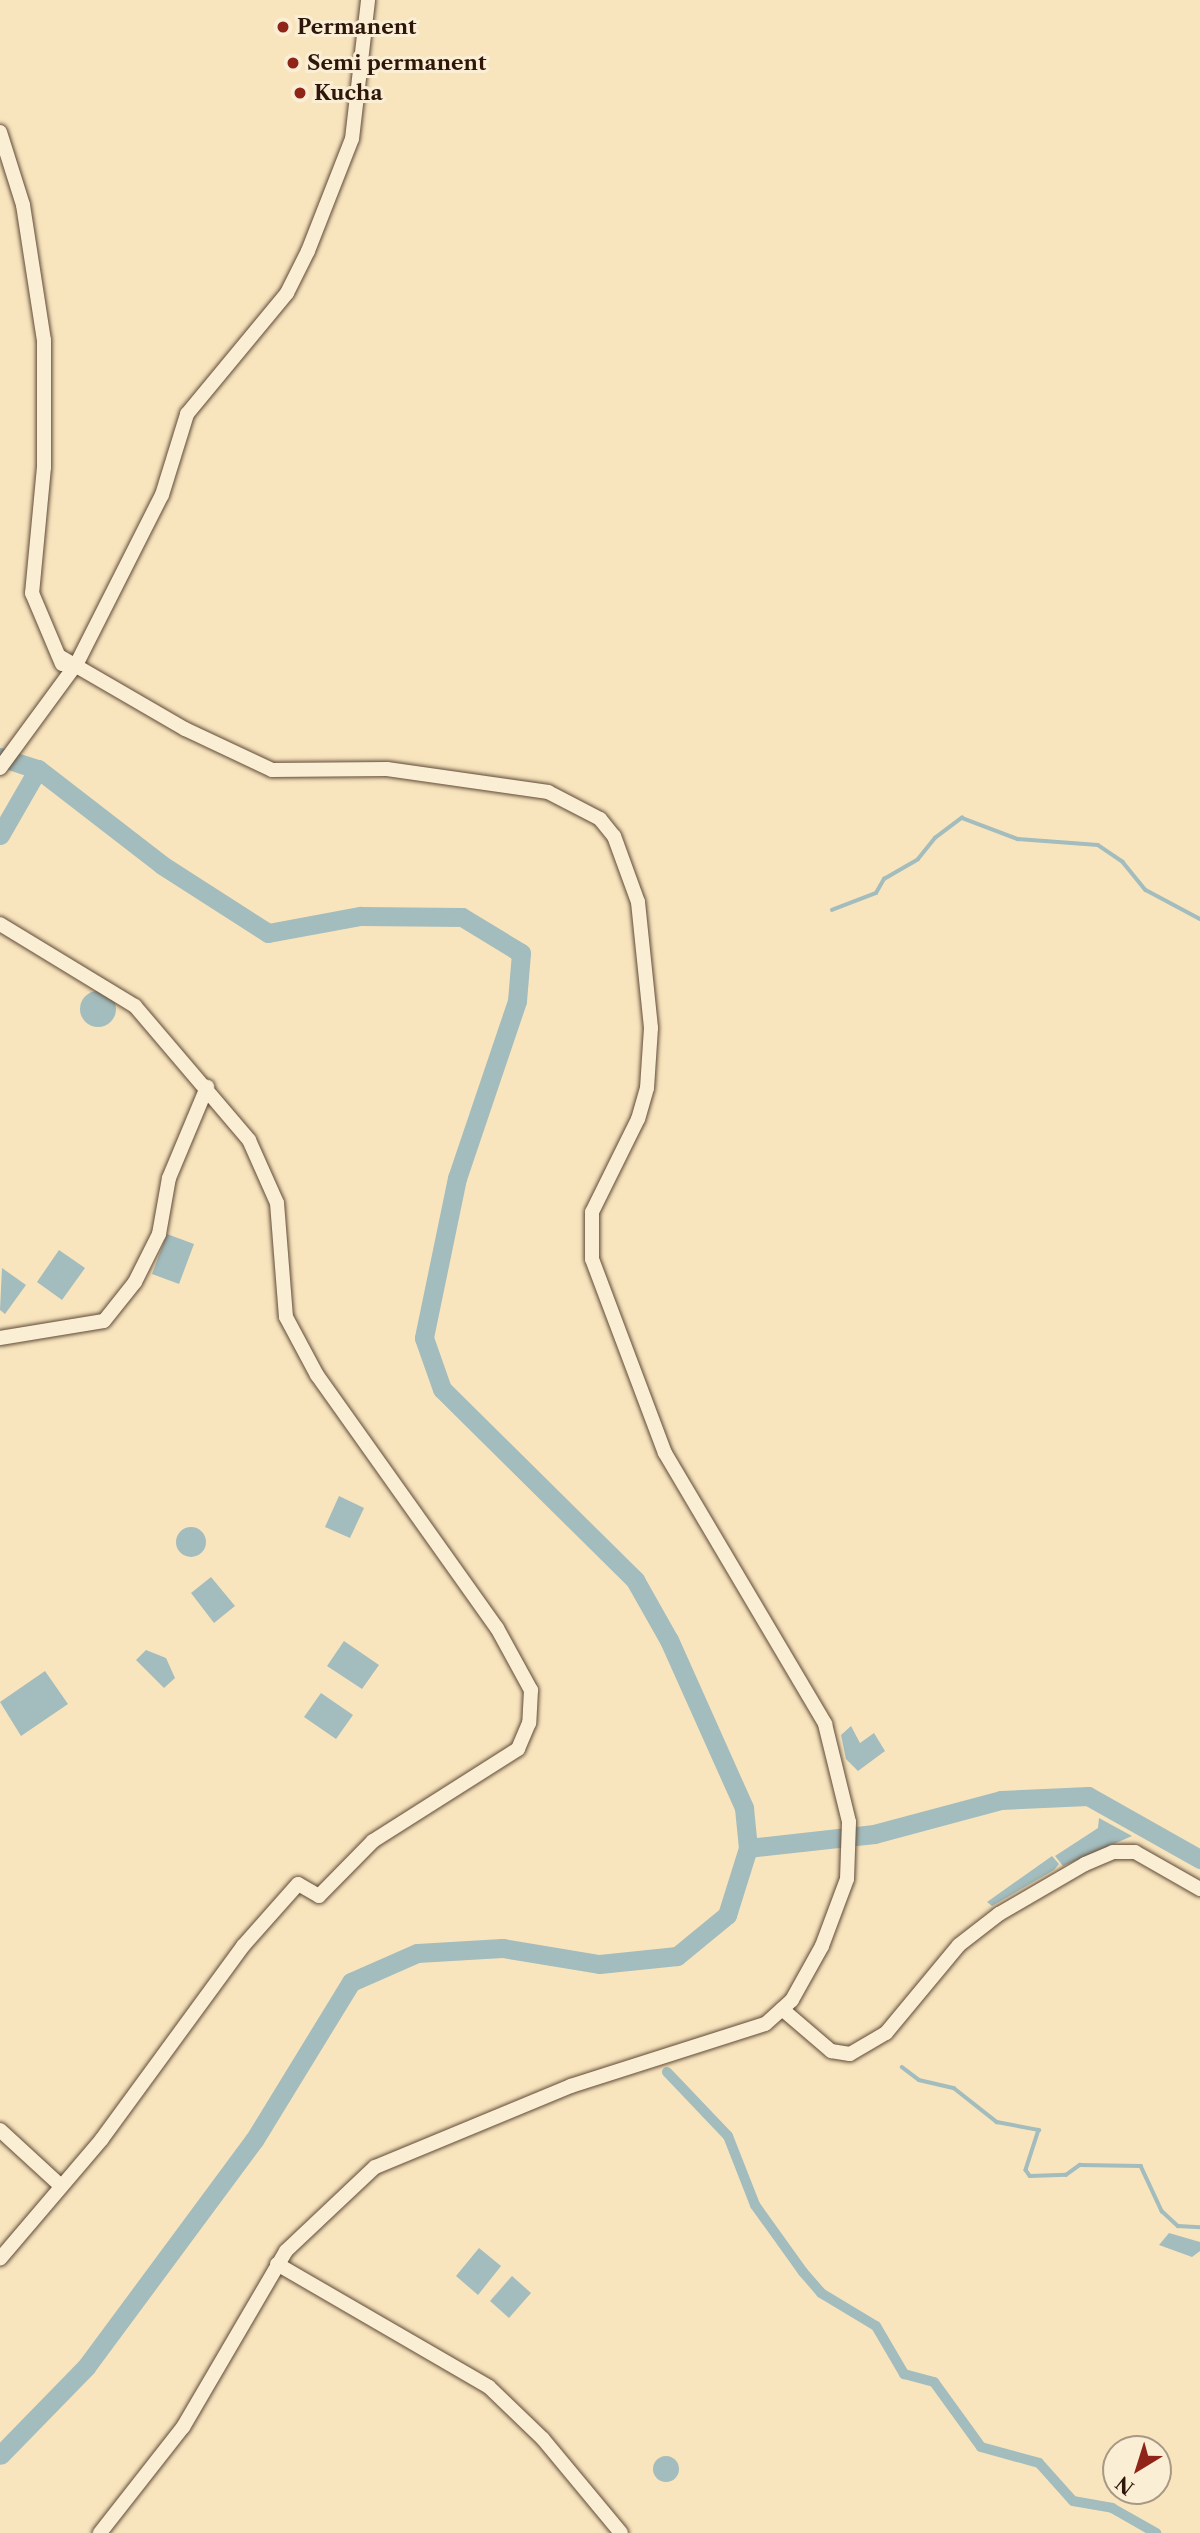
<!DOCTYPE html>
<html>
<head>
<meta charset="utf-8">
<style>
  body { margin:0 }
  #map { position:relative; width:1200px; height:2533px; overflow:hidden; background:#f8e5be; font-family:"Libre Caslon Text",serif }
  div>[style] { position:absolute }
  [style*='--x'] { left:calc(var(--x)*1px); top:calc(var(--y)*1px); width:calc(var(--w)*1px); rotate:calc(var(--a)*1deg) }
  .water>* { inset:0; background:#a3bcbd }
  .round { border-radius:50% }
  .stream>* { height:3.5px; margin:-1.75px; padding:0 1.75px; transform-origin:1.75px; border-radius:1.75px; background:#a3bcbd }
  .canal>* { height:10px; margin:-5px; padding:0 5px; transform-origin:5px; border-radius:5px; background:#a3bcbd }
  .river>* { height:19px; margin:-9.5px; padding:0 9.5px; transform-origin:9.5px; border-radius:9.5px; background:#a3bcbd }
  .roads { filter:drop-shadow(0 0 2px #604a37) drop-shadow(0 0 2px #604a37) }
  .minor>* { height:14px; margin:-7px; padding:0 7px; transform-origin:7px; border-radius:7px; background:#faeed5 }
  .dots>* { width:19px; height:19px; translate:-50% -50%; box-sizing:border-box; border:4px solid #faeed5; border-radius:50% }
  span { translate:-50% -50%; white-space:nowrap; text-align:center; line-height:1.15; -webkit-text-stroke:6px #faeed5; paint-order:stroke }
  .poi-label { font-size:21px; color:#2e160a; font-weight:700 }
  .left { translate:0 -50%; text-align:left }
  .north { position:absolute; left:1102px; top:2435px; width:70px; height:70px; box-sizing:border-box; background:#faeed5; border:2px solid #a89884; border-radius:50%; rotate:218deg; font-size:19px; font-weight:700; line-height:28px; text-align:center; color:#2e160a }
  .north::after { content:''; display:block; margin:auto; width:24px; height:32px; background:#8f2418; clip-path:polygon(50% 0,100% 100%,50% 72%,0 100%) }
</style>
</head>
<body>
<div id="map">
  <div class="water">
    <div class="round" style="left:80px;top:991px;width:36px;height:36px"></div>
    <div style="clip-path:polygon(167px 1234px,194px 1244px,179px 1284px,152px 1274px)"></div>
    <div style="clip-path:polygon(59px 1250px,85px 1268px,62px 1300px,37px 1282px)"></div>
    <div style="clip-path:polygon(2px 1268px,26px 1285px,5px 1314px,0 1310px)"></div>
    <div style="clip-path:polygon(339px 1496px,364px 1508px,350px 1538px,325px 1527px)"></div>
    <div class="round" style="left:176px;top:1527px;width:30px;height:30px"></div>
    <div style="clip-path:polygon(211px 1577px,235px 1606px,214px 1623px,191px 1593px)"></div>
    <div style="clip-path:polygon(344px 1641px,379px 1665px,362px 1689px,327px 1666px)"></div>
    <div style="clip-path:polygon(146px 1650px,166px 1658px,175px 1678px,164px 1688px,136px 1660px)"></div>
    <div style="clip-path:polygon(45px 1671px,68px 1704px,21px 1736px,0 1702px)"></div>
    <div style="clip-path:polygon(321px 1693px,353px 1715px,336px 1739px,304px 1717px)"></div>
    <div style="clip-path:polygon(851px 1726px,860px 1743px,874px 1733px,885px 1751px,858px 1771px,846px 1759px,841px 1735px)"></div>
    <div style="clip-path:polygon(1099px 1818px,1132px 1836px,1063px 1866px,1055px 1856px,1098px 1828px)"></div>
    <div style="clip-path:polygon(1052px 1856px,1059px 1864px,1054px 1870px,992px 1906px,987px 1902px)"></div>
    <div style="clip-path:polygon(1169px 2233px,1200px 2242px,1200px 2251px,1192px 2257px,1159px 2245px)"></div>
    <div style="clip-path:polygon(479px 2248px,501px 2266px,478px 2295px,456px 2276px)"></div>
    <div style="clip-path:polygon(512px 2276px,531px 2293px,509px 2318px,490px 2301px)"></div>
    <div class="round" style="left:653px;top:2456px;width:26px;height:26px"></div>
  </div>
  <div class="stream">
    <div style="--x:832;--y:910;--w:47;--a:-21.1"></div>
    <div style="--x:876;--y:893;--w:16;--a:-60"></div>
    <div style="--x:884;--y:879;--w:39;--a:-30"></div>
    <div style="--x:918;--y:859;--w:27;--a:-51"></div>
    <div style="--x:935;--y:838;--w:34;--a:-37"></div>
    <div style="--x:962;--y:818;--w:60;--a:20.6"></div>
    <div style="--x:1018;--y:839;--w:80;--a:4.3"></div>
    <div style="--x:1098;--y:845;--w:30;--a:34"></div>
    <div style="--x:1123;--y:862;--w:36;--a:51"></div>
    <div style="--x:1146;--y:890;--w:61;--a:28.2"></div>
    <div style="--x:902;--y:2067;--w:21;--a:37"></div>
    <div style="--x:919;--y:2080;--w:36;--a:13"></div>
    <div style="--x:954;--y:2088;--w:55;--a:38.3"></div>
    <div style="--x:997;--y:2122;--w:43;--a:10.8"></div>
    <div style="--x:1039;--y:2130;--w:42;--a:108"></div>
    <div style="--x:1026;--y:2170;--w:7;--a:56"></div>
    <div style="--x:1030;--y:2176;--w:36;--a:-2"></div>
    <div style="--x:1066;--y:2175;--w:17;--a:-36"></div>
    <div style="--x:1080;--y:2165;--w:61;--a:0.9"></div>
    <div style="--x:1141;--y:2166;--w:50;--a:65"></div>
    <div style="--x:1162;--y:2211;--w:22;--a:43"></div>
    <div style="--x:1178;--y:2226;--w:22;--a:3"></div>
  </div>
  <div class="canal">
    <div style="--x:667;--y:2072;--w:88;--a:46.4"></div>
    <div style="--x:728;--y:2136;--w:74;--a:68.6"></div>
    <div style="--x:755;--y:2205;--w:82;--a:54.4"></div>
    <div style="--x:803;--y:2272;--w:28;--a:49"></div>
    <div style="--x:821;--y:2293;--w:64;--a:31"></div>
    <div style="--x:876;--y:2326;--w:56;--a:59.7"></div>
    <div style="--x:904;--y:2374;--w:31;--a:15"></div>
    <div style="--x:934;--y:2382;--w:80;--a:54.1"></div>
    <div style="--x:981;--y:2447;--w:60;--a:15.4"></div>
    <div style="--x:1039;--y:2463;--w:51;--a:48.2"></div>
    <div style="--x:1073;--y:2501;--w:40;--a:10"></div>
    <div style="--x:1112;--y:2508;--w:51;--a:29.6"></div>
  </div>
  <div class="river">
    <div style="--x:0;--y:757;--w:40;--a:18"></div>
    <div style="--x:38;--y:769;--w:157;--a:37.7"></div>
    <div style="--x:162;--y:865;--w:126;--a:32.7"></div>
    <div style="--x:268;--y:933;--w:94;--a:-10.5"></div>
    <div style="--x:360;--y:916;--w:102;--a:0.6"></div>
    <div style="--x:462;--y:917;--w:69;--a:31.4"></div>
    <div style="--x:521;--y:953;--w:48;--a:94.8"></div>
    <div style="--x:517;--y:1001;--w:187;--a:108.7"></div>
    <div style="--x:457;--y:1178;--w:163;--a:101.7"></div>
    <div style="--x:424;--y:1338;--w:54;--a:70.6"></div>
    <div style="--x:442;--y:1389;--w:272;--a:44.7"></div>
    <div style="--x:635;--y:1580;--w:69;--a:60.5"></div>
    <div style="--x:669;--y:1640;--w:184;--a:65.9"></div>
    <div style="--x:744;--y:1808;--w:40;--a:84.3"></div>
    <div style="--x:748;--y:1848;--w:70;--a:107.4"></div>
    <div style="--x:727;--y:1915;--w:65;--a:140.6"></div>
    <div style="--x:677;--y:1956;--w:78;--a:174.1"></div>
    <div style="--x:599;--y:1964;--w:98;--a:-170.6"></div>
    <div style="--x:502;--y:1948;--w:85;--a:176.6"></div>
    <div style="--x:417;--y:1953;--w:72;--a:156.3"></div>
    <div style="--x:351;--y:1982;--w:185;--a:121.5"></div>
    <div style="--x:254;--y:2140;--w:281;--a:126.5"></div>
    <div style="--x:87;--y:2366;--w:124;--a:134.3"></div>
    <div style="--x:0;--y:835;--w:76;--a:-60.1"></div>
    <div style="--x:748;--y:1848;--w:127;--a:-6.3"></div>
    <div style="--x:874;--y:1834;--w:131;--a:-15"></div>
    <div style="--x:1001;--y:1800;--w:87;--a:-2.6"></div>
    <div style="--x:1088;--y:1796;--w:129;--a:29.4"></div>
  </div>
  <div class="roads">
    <div class="minor">
      <div style="--x:0;--y:132;--w:77;--a:72.5"></div>
      <div style="--x:23;--y:205;--w:137;--a:81.2"></div>
      <div style="--x:44;--y:340;--w:127;--a:90"></div>
      <div style="--x:44;--y:467;--w:127;--a:95.4"></div>
      <div style="--x:32;--y:593;--w:77;--a:67.1"></div>
      <div style="--x:59;--y:656;--w:146;--a:30.1"></div>
      <div style="--x:185;--y:729;--w:96;--a:25.2"></div>
      <div style="--x:272;--y:770;--w:115;--a:-0.5"></div>
      <div style="--x:387;--y:769;--w:163;--a:8.1"></div>
      <div style="--x:548;--y:792;--w:59;--a:27.4"></div>
      <div style="--x:600;--y:819;--w:22;--a:51"></div>
      <div style="--x:614;--y:836;--w:70;--a:70"></div>
      <div style="--x:638;--y:902;--w:127;--a:84.1"></div>
      <div style="--x:651;--y:1028;--w:60;--a:93.8"></div>
      <div style="--x:647;--y:1088;--w:32;--a:106"></div>
      <div style="--x:638;--y:1119;--w:104;--a:116.3"></div>
      <div style="--x:592;--y:1212;--w:47;--a:90"></div>
      <div style="--x:592;--y:1259;--w:207;--a:69.4"></div>
      <div style="--x:665;--y:1453;--w:315;--a:59.4"></div>
      <div style="--x:825;--y:1724;--w:101;--a:76.2"></div>
      <div style="--x:849;--y:1822;--w:57;--a:92"></div>
      <div style="--x:847;--y:1879;--w:72;--a:110.5"></div>
      <div style="--x:822;--y:1946;--w:62;--a:119.1"></div>
      <div style="--x:792;--y:2000;--w:36;--a:138"></div>
      <div style="--x:765;--y:2024;--w:204;--a:162.3"></div>
      <div style="--x:571;--y:2086;--w:212;--a:157.5"></div>
      <div style="--x:375;--y:2167;--w:122;--a:136.7"></div>
      <div style="--x:286;--y:2251;--w:204;--a:120.3"></div>
      <div style="--x:183;--y:2427;--w:135;--a:128.1"></div>
      <div style="--x:0;--y:768;--w:130;--a:-53.7"></div>
      <div style="--x:77;--y:663;--w:188;--a:-63.2"></div>
      <div style="--x:162;--y:495;--w:85;--a:-72.8"></div>
      <div style="--x:187;--y:414;--w:157;--a:-50.4"></div>
      <div style="--x:287;--y:293;--w:47;--a:-63.4"></div>
      <div style="--x:308;--y:251;--w:120;--a:-68.6"></div>
      <div style="--x:352;--y:139;--w:140;--a:-83.4"></div>
      <div style="--x:0;--y:924;--w:158;--a:31.3"></div>
      <div style="--x:135;--y:1006;--w:176;--a:49.6"></div>
      <div style="--x:249;--y:1140;--w:69;--a:66"></div>
      <div style="--x:277;--y:1203;--w:114;--a:85.5"></div>
      <div style="--x:286;--y:1317;--w:66;--a:61.9"></div>
      <div style="--x:317;--y:1375;--w:310;--a:54.6"></div>
      <div style="--x:497;--y:1628;--w:71;--a:61.3"></div>
      <div style="--x:531;--y:1690;--w:33;--a:93"></div>
      <div style="--x:529;--y:1723;--w:28;--a:113"></div>
      <div style="--x:518;--y:1749;--w:172;--a:147.6"></div>
      <div style="--x:373;--y:1841;--w:77;--a:134.5"></div>
      <div style="--x:319;--y:1896;--w:24;--a:-150"></div>
      <div style="--x:298;--y:1884;--w:83;--a:131.6"></div>
      <div style="--x:243;--y:1946;--w:239;--a:126.2"></div>
      <div style="--x:102;--y:2139;--w:157;--a:130.4"></div>
      <div style="--x:0;--y:1338;--w:105;--a:-9.3"></div>
      <div style="--x:104;--y:1321;--w:50;--a:-51.5"></div>
      <div style="--x:135;--y:1282;--w:54;--a:-63.4"></div>
      <div style="--x:159;--y:1234;--w:57;--a:-79.9"></div>
      <div style="--x:169;--y:1178;--w:99;--a:-67.3"></div>
      <div style="--x:782;--y:2009;--w:65;--a:40.6"></div>
      <div style="--x:831;--y:2051;--w:19;--a:9"></div>
      <div style="--x:850;--y:2054;--w:42;--a:-30.3"></div>
      <div style="--x:886;--y:2033;--w:114;--a:-50.3"></div>
      <div style="--x:959;--y:1945;--w:51;--a:-37.8"></div>
      <div style="--x:999;--y:1914;--w:99;--a:-30.2"></div>
      <div style="--x:1085;--y:1864;--w:30;--a:-23"></div>
      <div style="--x:1113;--y:1852;--w:22;--a:0"></div>
      <div style="--x:1135;--y:1852;--w:75;--a:29.6"></div>
      <div style="--x:0;--y:2130;--w:83;--a:42.6"></div>
      <div style="--x:277;--y:2264;--w:245;--a:30.1"></div>
      <div style="--x:489;--y:2387;--w:75;--a:43.9"></div>
      <div style="--x:543;--y:2439;--w:122;--a:50.3"></div>
    </div>
  </div>
  <div class="dots">
    <div style="left:283px;top:27px;background:#8f2418"></div>
    <div style="left:293px;top:63px;background:#8f2418"></div>
    <div style="left:300px;top:93px;background:#8f2418"></div>
  </div>
  <div class="poi-label">
    <span class="left" style="left:297px;top:27px">Permanent</span>
    <span class="left" style="left:307px;top:63px">Semi permanent</span>
    <span class="left" style="left:314px;top:93px">Kucha</span>
  </div>
  <div class="north">N</div>
</div>
</body>
</html>
